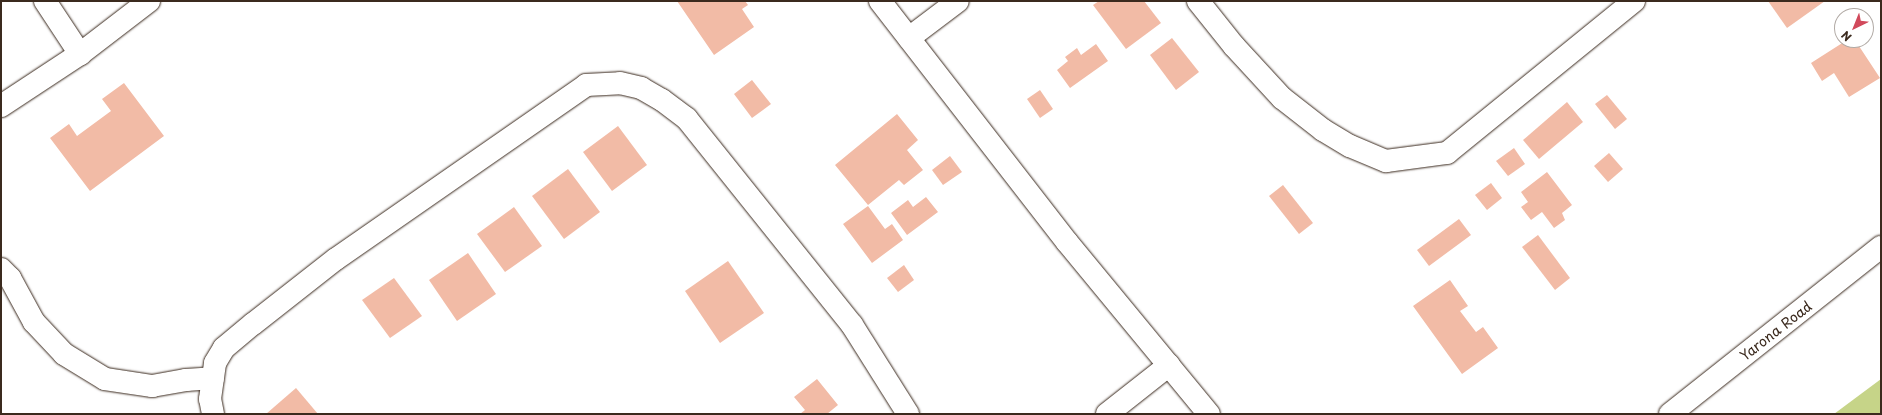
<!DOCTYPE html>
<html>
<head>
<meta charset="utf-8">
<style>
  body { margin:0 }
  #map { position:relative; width:1882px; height:415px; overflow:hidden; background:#fff; font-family:"Playpen Sans",sans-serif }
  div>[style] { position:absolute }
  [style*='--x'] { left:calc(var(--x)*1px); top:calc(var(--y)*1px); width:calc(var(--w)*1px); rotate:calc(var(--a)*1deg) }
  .green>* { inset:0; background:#c6d488 }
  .building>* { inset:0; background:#f2bba6 }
  .roads { filter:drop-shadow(0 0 1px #3b2a1e) drop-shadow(0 0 1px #3b2a1e) }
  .minor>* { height:22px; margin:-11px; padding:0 11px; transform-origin:11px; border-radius:11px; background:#fff }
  span { translate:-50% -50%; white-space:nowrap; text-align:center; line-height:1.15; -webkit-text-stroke:3px #fff; paint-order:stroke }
  .street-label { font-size:14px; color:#3b2a1e }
  .frame { position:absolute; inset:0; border:2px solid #3b2a1e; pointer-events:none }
  .north { position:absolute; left:1834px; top:8px; width:40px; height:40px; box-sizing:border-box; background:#fff; border:1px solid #b1aaa5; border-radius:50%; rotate:223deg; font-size:11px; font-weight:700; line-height:16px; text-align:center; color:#3b2a1e }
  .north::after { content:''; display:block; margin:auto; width:14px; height:18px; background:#d1495b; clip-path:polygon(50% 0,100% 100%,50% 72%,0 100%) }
</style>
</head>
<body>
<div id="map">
  <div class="green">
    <div style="clip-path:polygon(1881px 379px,1881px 414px,1834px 414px)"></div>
  </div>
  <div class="building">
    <div style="clip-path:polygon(677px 1px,745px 1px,748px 5px,742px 9px,754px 27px,714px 55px)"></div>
    <div style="clip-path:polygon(1099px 1px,1144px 1px,1161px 23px,1126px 49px,1093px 5px)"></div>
    <div style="clip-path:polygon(1768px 1px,1825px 1px,1787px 28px)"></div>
    <div style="clip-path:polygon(1172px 38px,1199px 72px,1176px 90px,1150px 55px)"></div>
    <div style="clip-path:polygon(1847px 40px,1855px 40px,1880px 78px,1849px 97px,1834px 73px,1822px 81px,1811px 63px)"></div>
    <div style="clip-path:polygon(1096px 44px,1108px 61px,1070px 88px,1057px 70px,1068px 61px,1065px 57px,1077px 48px,1081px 55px)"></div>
    <div style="clip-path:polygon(752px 80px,771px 104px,752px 118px,734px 94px)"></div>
    <div style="clip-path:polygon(124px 83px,164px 136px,90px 191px,50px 138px,69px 124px,77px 136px,111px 111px,102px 99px)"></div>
    <div style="clip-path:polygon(1040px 90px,1053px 109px,1040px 118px,1027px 99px)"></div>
    <div style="clip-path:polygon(1607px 95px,1627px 119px,1615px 129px,1595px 104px)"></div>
    <div style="clip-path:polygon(1567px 102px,1583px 122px,1539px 159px,1523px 140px)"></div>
    <div style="clip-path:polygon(897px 114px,918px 140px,907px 150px,923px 170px,904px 185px,899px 180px,868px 205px,835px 165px)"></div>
    <div style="clip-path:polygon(618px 126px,647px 165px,612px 191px,583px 152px)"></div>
    <div style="clip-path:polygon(1514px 148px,1525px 164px,1508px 176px,1496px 161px)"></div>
    <div style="clip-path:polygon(1609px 153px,1623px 169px,1608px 182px,1594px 166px)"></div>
    <div style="clip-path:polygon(950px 156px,962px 172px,943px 185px,932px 170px)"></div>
    <div style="clip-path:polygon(568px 169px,600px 212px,564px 239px,532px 196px)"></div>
    <div style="clip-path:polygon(1547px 172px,1572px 205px,1562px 213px,1565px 220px,1554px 228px,1542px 212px,1531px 220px,1521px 207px,1528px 202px,1521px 192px)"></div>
    <div style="clip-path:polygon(1491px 183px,1502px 198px,1487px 210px,1475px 195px)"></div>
    <div style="clip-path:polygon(1283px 185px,1313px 223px,1299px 234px,1269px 196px)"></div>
    <div style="clip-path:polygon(926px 197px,938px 212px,907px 235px,891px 213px,908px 200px,913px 207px)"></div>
    <div style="clip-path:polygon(868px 206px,885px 229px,892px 224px,903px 240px,872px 263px,843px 224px)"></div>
    <div style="clip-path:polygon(514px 207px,542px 246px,505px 272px,477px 234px)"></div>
    <div style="clip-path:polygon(1459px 219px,1471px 235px,1429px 266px,1417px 250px)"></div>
    <div style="clip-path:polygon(1538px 235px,1570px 278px,1555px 290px,1522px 247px)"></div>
    <div style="clip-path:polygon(468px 253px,496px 294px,457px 321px,429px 280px)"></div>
    <div style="clip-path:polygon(728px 261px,764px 313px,720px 343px,685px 291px)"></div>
    <div style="clip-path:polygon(904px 265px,914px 280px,898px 292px,887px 278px)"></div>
    <div style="clip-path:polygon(394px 278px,422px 316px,390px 338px,362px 300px)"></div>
    <div style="clip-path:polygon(1450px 280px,1468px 306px,1460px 311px,1476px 332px,1483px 327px,1498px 348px,1462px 374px,1413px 306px)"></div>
    <div style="clip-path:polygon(817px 379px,838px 405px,827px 414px,800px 414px,805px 410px,794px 397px)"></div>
    <div style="clip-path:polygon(296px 388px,318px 414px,266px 414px)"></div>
  </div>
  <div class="roads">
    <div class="minor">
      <div style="--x:45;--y:1;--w:64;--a:56.6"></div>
      <div style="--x:880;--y:1;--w:305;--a:52.2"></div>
      <div style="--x:1067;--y:242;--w:223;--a:50.5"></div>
      <div style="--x:1198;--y:1;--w:58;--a:51.3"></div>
      <div style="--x:1234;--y:46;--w:71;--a:47.3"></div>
      <div style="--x:1282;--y:98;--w:52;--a:38"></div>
      <div style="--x:1323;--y:130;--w:31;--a:31"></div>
      <div style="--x:1350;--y:146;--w:39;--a:23"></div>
      <div style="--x:1386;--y:161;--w:62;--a:-7.5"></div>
      <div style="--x:1447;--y:153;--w:241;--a:-39.1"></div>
      <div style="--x:909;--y:38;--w:61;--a:-37.1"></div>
      <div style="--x:1;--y:106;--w:95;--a:-33.4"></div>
      <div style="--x:80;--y:54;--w:87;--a:-37.5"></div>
      <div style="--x:1;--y:269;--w:13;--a:45"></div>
      <div style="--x:10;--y:278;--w:50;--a:61.4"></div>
      <div style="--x:34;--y:322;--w:44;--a:46.8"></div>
      <div style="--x:64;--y:354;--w:48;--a:31.4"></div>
      <div style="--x:105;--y:379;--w:48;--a:8.5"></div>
      <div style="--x:152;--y:386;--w:35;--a:-10"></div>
      <div style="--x:186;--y:380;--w:27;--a:-4"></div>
      <div style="--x:213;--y:414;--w:15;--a:-101"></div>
      <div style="--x:210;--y:399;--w:36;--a:-82"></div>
      <div style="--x:215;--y:363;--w:17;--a:-59"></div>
      <div style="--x:224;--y:348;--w:38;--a:-40"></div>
      <div style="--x:253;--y:324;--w:105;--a:-38.1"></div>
      <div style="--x:336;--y:259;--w:305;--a:-34.8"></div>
      <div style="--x:586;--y:85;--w:34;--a:-3"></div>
      <div style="--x:620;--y:83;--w:22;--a:13"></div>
      <div style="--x:641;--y:88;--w:24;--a:30"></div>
      <div style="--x:662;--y:100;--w:31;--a:37"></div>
      <div style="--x:687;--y:119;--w:264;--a:51.3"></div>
      <div style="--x:852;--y:325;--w:105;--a:57.8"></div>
      <div style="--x:1107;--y:414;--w:79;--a:-38.3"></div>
      <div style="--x:1670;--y:414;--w:269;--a:-38.4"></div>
    </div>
  </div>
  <div class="street-label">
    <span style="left:1776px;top:331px;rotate:-38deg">Yarona Road</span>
  </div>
  <div class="frame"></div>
  <div class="north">N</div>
</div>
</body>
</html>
